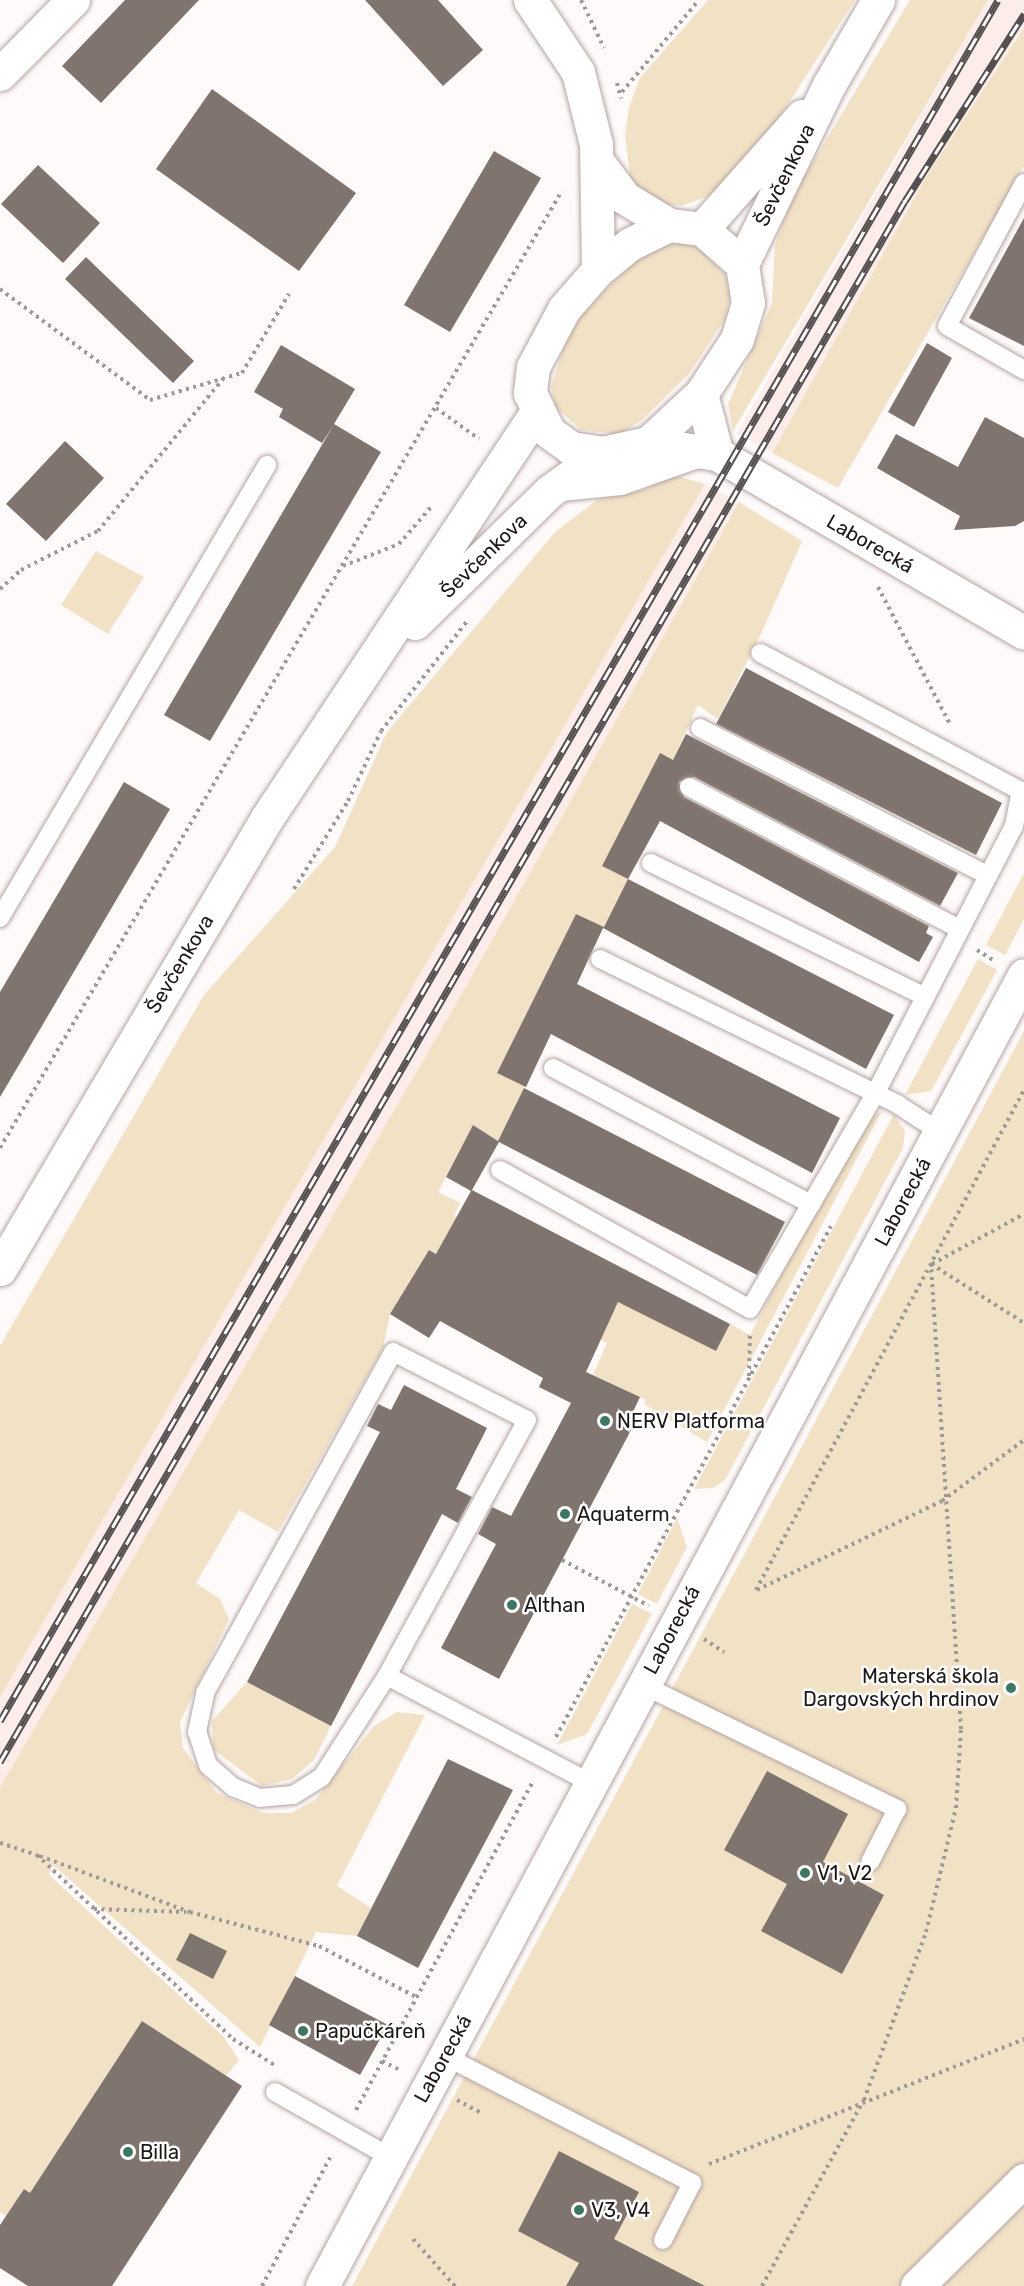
<!DOCTYPE html>
<html>
<head>
<meta charset="utf-8">
<style>
  body { margin:0 }
  #map { position:relative; width:1024px; height:2286px; overflow:hidden; background:#fdfaf9; font-family:Rubik,sans-serif }
  div>[style] { position:absolute }
  [style*='--x'] { left:calc(var(--x)*1px); top:calc(var(--y)*1px); width:calc(var(--w)*1px); rotate:calc(var(--a)*1deg) }
  .built>* { inset:0; background:#fcedeb }
  .green>* { inset:0; background:#f2e2c5 }
  .building>* { inset:0; background:#80746e }
  .path>* { height:4px; margin-top:-2px; transform-origin:0; background:repeating-linear-gradient(90deg,#9d9998 0 3px,transparent 0 7.5px) }
  .roads { filter:drop-shadow(0 0 2px #b3a4a2) drop-shadow(0 0 2px #b3a4a2) }
  .service>* { height:18px; margin:-9px; padding:0 9px; transform-origin:9px; border-radius:9px; background:#fff }
  .minor>* { height:33px; margin:-16.5px; padding:0 16.5px; transform-origin:16.5px; border-radius:16.5px; background:#fff }
  .secondary>* { height:33px; margin:-16.5px; padding:0 16.5px; transform-origin:16.5px; border-radius:16.5px; background:#fff }
  .rail>* { height:7px; margin-top:-3.5px; transform-origin:0; background:repeating-linear-gradient(90deg,#fff 0 14px,#54504f 0 28px); box-sizing:border-box; border-block:2px solid #54504f }
  .dots>* { width:16px; height:16px; translate:-50% -50%; box-sizing:border-box; border:3px solid #fff; border-radius:50% }
  span { translate:-50% -50%; white-space:nowrap; text-align:center; line-height:1.15; -webkit-text-stroke:5px #fff; paint-order:stroke }
  .street-label { font-size:20px; color:#1d1817 }
  .poi-label { font-size:20px; color:#1d1817 }
  .left { translate:0 -50%; text-align:left }
  .right { translate:-100% -50%; text-align:right }
</style>
</head>
<body>
<div id="map">
  <div class="built">
    <div style="clip-path:polygon(988px 0,1024px 0,1024px 28px,926px 177px,772px 453px,737px 433px)"></div>
    <div style="clip-path:polygon(705px 484px,739px 502px,457px 1002px,0 1787px,0 1697px)"></div>
  </div>
  <div class="green">
    <div style="clip-path:polygon(708px 0,855px 0,777px 121px,711px 195px,681px 206px,664px 204px,631px 183px,625px 135px,629px 107px,640px 78px)"></div>
    <div style="clip-path:polygon(910px 0,988px 0,733px 431px,728px 404px,772px 303px,775px 245px,793px 195px)"></div>
    <div style="clip-path:polygon(1024px 28px,1024px 166px,838px 488px,772px 453px,926px 177px)"></div>
    <div style="clip-path:polygon(678px 243px,699px 248px,725px 274px,730px 296px,725px 319px,689px 374px,642px 420px,619px 434px,581px 430px,556px 407px,551px 387px,566px 340px,585px 310px,635px 261px,658px 247px)"></div>
    <div style="clip-path:polygon(673px 475px,705px 484px,0 1697px,0 1346px,204px 995px,335px 847px,387px 732px,555px 532px,597px 500px,646px 489px)"></div>
    <div style="clip-path:polygon(739px 502px,802px 541px,761px 634px,718px 719px,698px 705px,673px 760px,660px 754px,602px 866px,628px 879px,604px 927px,576px 914px,498px 1073px,525px 1086px,512px 1115px,498px 1141px,473px 1125px,438px 1192px,460px 1203px,454px 1215px,716px 1351px,730px 1324px,750px 1335px,862px 1122px,882px 1111px,707px 1442px,644px 1404px,646px 1400px,593px 1375px,607px 1343px,429px 1250px,390px 1314px,383px 1348px,278px 1532px,239px 1510px,196px 1583px,220px 1599px,229px 1619px,180px 1722px,183px 1748px,217px 1793px,263px 1813px,291px 1813px,315px 1800px,374px 1726px,397px 1712px,425px 1715px,337px 1886px,371px 1908px,357px 1936px,316px 1932px,260px 2047px,53px 1865px,49px 1875px,223px 2036px,239px 2060px,226px 2076px,142px 2021px,30px 2193px,24px 2189px,6px 2216px,0 2212px,0 1787px,457px 1002px)"></div>
    <div style="clip-path:polygon(96px 551px,144px 577px,108px 634px,61px 605px)"></div>
    <div style="clip-path:polygon(1024px 873px,1024px 919px,1005px 955px,986px 945px)"></div>
    <div style="clip-path:polygon(978px 959px,997px 970px,960px 1038px,931px 1091px,905px 1095px)"></div>
    <div style="clip-path:polygon(1024px 1031px,1024px 2286px,352px 2286px,648px 1734px)"></div>
    <div style="clip-path:polygon(894px 1114px,905px 1131px,903px 1148px,725px 1480px,713px 1488px,694px 1489px)"></div>
    <div style="clip-path:polygon(677px 1518px,687px 1547px,657px 1604px,638px 1594px)"></div>
    <div style="clip-path:polygon(632px 1604px,652px 1614px,587px 1734px,557px 1745px)"></div>
    <div style="clip-path:polygon(247px 1682px,331px 1726px,314px 1760px,292px 1779px,262px 1786px,213px 1749px,212px 1721px)"></div>
  </div>
  <div class="building">
    <div style="clip-path:polygon(125px 0,199px 0,101px 103px,62px 66px)"></div>
    <div style="clip-path:polygon(365px 0,438px 0,483px 50px,443px 86px)"></div>
    <div style="clip-path:polygon(212px 89px,356px 193px,299px 271px,156px 169px)"></div>
    <div style="clip-path:polygon(494px 151px,541px 178px,450px 332px,404px 305px)"></div>
    <div style="clip-path:polygon(38px 165px,100px 223px,63px 263px,1px 204px)"></div>
    <div style="clip-path:polygon(1024px 218px,1024px 346px,969px 318px)"></div>
    <div style="clip-path:polygon(86px 257px,194px 361px,173px 383px,65px 279px)"></div>
    <div style="clip-path:polygon(927px 343px,952px 358px,914px 427px,888px 412px)"></div>
    <div style="clip-path:polygon(281px 345px,355px 389px,334px 424px,381px 452px,210px 741px,164px 715px,333px 426px,322px 443px,279px 417px,283px 409px,254px 392px)"></div>
    <div style="clip-path:polygon(985px 417px,1024px 438px,1024px 521px,1015px 526px,954px 530px,960px 516px,877px 468px,896px 434px,958px 467px)"></div>
    <div style="clip-path:polygon(65px 441px,104px 478px,46px 541px,6px 504px)"></div>
    <div style="clip-path:polygon(746px 668px,1002px 803px,976px 855px,716px 724px)"></div>
    <div style="clip-path:polygon(686px 734px,958px 873px,940px 906px,694px 777px,679px 782px,684px 797px,929px 926px,926px 933px,933px 937px,919px 962px,660px 821px,628px 879px,602px 866px,660px 753px,673px 760px)"></div>
    <div style="clip-path:polygon(124px 782px,170px 809px,0 1097px,0 992px)"></div>
    <div style="clip-path:polygon(628px 879px,894px 1015px,866px 1069px,603px 928px,577px 984px,840px 1118px,812px 1173px,551px 1034px,526px 1087px,497px 1073px,576px 914px,604px 927px)"></div>
    <div style="clip-path:polygon(524px 1088px,785px 1222px,757px 1275px,499px 1142px,472px 1190px,730px 1324px,716px 1351px,618px 1302px,586px 1372px,640px 1397px,632px 1414px,638px 1417px,499px 1679px,441px 1648px,496px 1544px,478px 1534px,492px 1507px,511px 1516px,571px 1403px,539px 1387px,543px 1378px,440px 1321px,429px 1338px,390px 1314px,429px 1250px,436px 1254px,471px 1191px,446px 1177px,473px 1125px,498px 1141px)"></div>
    <div style="clip-path:polygon(404px 1385px,487px 1428px,456px 1489px,472px 1497px,458px 1523px,442px 1514px,331px 1726px,247px 1682px,380px 1432px,367px 1426px,378px 1404px,391px 1410px)"></div>
    <div style="clip-path:polygon(448px 1759px,513px 1790px,418px 1968px,357px 1936px)"></div>
    <div style="clip-path:polygon(767px 1771px,848px 1814px,823px 1862px,884px 1895px,842px 1974px,761px 1931px,787px 1884px,724px 1850px)"></div>
    <div style="clip-path:polygon(190px 1933px,227px 1951px,213px 1979px,176px 1960px)"></div>
    <div style="clip-path:polygon(295px 1976px,388px 2025px,360px 2075px,269px 2025px)"></div>
    <div style="clip-path:polygon(142px 2021px,242px 2086px,112px 2286px,28px 2286px,0 2268px,0 2225px,24px 2189px,30px 2193px)"></div>
    <div style="clip-path:polygon(559px 2151px,639px 2192px,614px 2239px,705px 2286px,566px 2286px,579px 2263px,518px 2231px)"></div>
  </div>
  <div class="path">
    <div style="--x:581;--y:0;--w:53;--a:64.4"></div>
    <div style="--x:617;--y:83;--w:16;--a:76"></div>
    <div style="--x:622;--y:92;--w:120;--a:-50.1"></div>
    <div style="--x:0;--y:289;--w:187;--a:36.5"></div>
    <div style="--x:150;--y:400;--w:96;--a:-16.4"></div>
    <div style="--x:242;--y:373;--w:92;--a:-59.3"></div>
    <div style="--x:436;--y:408;--w:53;--a:35.8"></div>
    <div style="--x:343;--y:566;--w:60;--a:-21.4"></div>
    <div style="--x:399;--y:544;--w:49;--a:-49.1"></div>
    <div style="--x:878;--y:587;--w:155;--a:62.3"></div>
    <div style="--x:0;--y:589;--w:28;--a:-42"></div>
    <div style="--x:21;--y:570;--w:86;--a:-26.9"></div>
    <div style="--x:98;--y:531;--w:197;--a:-50.6"></div>
    <div style="--x:294;--y:889;--w:103;--a:-58.5"></div>
    <div style="--x:348;--y:801;--w:77;--a:-64.8"></div>
    <div style="--x:381;--y:731;--w:141;--a:-51.9"></div>
    <div style="--x:977;--y:950;--w:22;--a:32"></div>
    <div style="--x:0;--y:1148;--w:1110;--a:-59.58"></div>
    <div style="--x:932;--y:1264;--w:105;--a:-28.5"></div>
    <div style="--x:749;--y:1376;--w:44;--a:-88.7"></div>
    <div style="--x:562;--y:1560;--w:98;--a:27.9"></div>
    <div style="--x:756;--y:1590;--w:567;--a:-61.81"></div>
    <div style="--x:757;--y:1590;--w:205;--a:-25.7"></div>
    <div style="--x:942;--y:1501;--w:102;--a:-36.6"></div>
    <div style="--x:704;--y:1639;--w:24;--a:33"></div>
    <div style="--x:556;--y:1737;--w:580;--a:-61.71"></div>
    <div style="--x:0;--y:1843;--w:39;--a:18"></div>
    <div style="--x:37;--y:1855;--w:269;--a:43.2"></div>
    <div style="--x:233;--y:2039;--w:51;--a:32.1"></div>
    <div style="--x:40;--y:1856;--w:160;--a:20.5"></div>
    <div style="--x:190;--y:1912;--w:133;--a:14.8"></div>
    <div style="--x:319;--y:1946;--w:110;--a:27.7"></div>
    <div style="--x:94;--y:1909;--w:92;--a:1.9"></div>
    <div style="--x:382;--y:2061;--w:20;--a:27"></div>
    <div style="--x:457;--y:2100;--w:26;--a:28"></div>
    <div style="--x:356;--y:2110;--w:374;--a:-61.7"></div>
    <div style="--x:709;--y:2164;--w:339;--a:-21.6"></div>
    <div style="--x:413;--y:2239;--w:63;--a:48.2"></div>
    <div style="--x:262;--y:2286;--w:149;--a:-62.1"></div>
    <div style="--x:762;--y:2286;--w:212;--a:-61.3"></div>
    <div style="--x:864;--y:2100;--w:179;--a:-69.7"></div>
    <div style="--x:926;--y:1932;--w:128;--a:-76.4"></div>
    <div style="--x:956;--y:1808;--w:79;--a:-86.4"></div>
    <div style="--x:961;--y:1729;--w:466;--a:-93.7"></div>
    <div style="--x:931;--y:1264;--w:110;--a:32.4"></div>
  </div>
  <div class="roads">
    <div class="service">
      <div style="--x:1024;--y:183;--w:162;--a:118.3"></div>
      <div style="--x:947;--y:326;--w:89;--a:29.7"></div>
      <div style="--x:700;--y:728;--w:322;--a:27.1"></div>
      <div style="--x:689;--y:787;--w:305;--a:27.7"></div>
      <div style="--x:651;--y:863;--w:304;--a:26"></div>
      <div style="--x:0;--y:918;--w:526;--a:-59.48"></div>
      <div style="--x:600;--y:959;--w:331;--a:26"></div>
      <div style="--x:897;--y:1104;--w:51;--a:33.1"></div>
      <div style="--x:553;--y:1068;--w:292;--a:27.8"></div>
      <div style="--x:500;--y:1170;--w:286;--a:29.1"></div>
      <div style="--x:750;--y:1309;--w:249;--a:-59.8"></div>
      <div style="--x:875;--y:1094;--w:302;--a:-62.6"></div>
      <div style="--x:1014;--y:826;--w:36;--a:-79"></div>
      <div style="--x:1021;--y:791;--w:295;--a:-152.1"></div>
      <div style="--x:393;--y:1352;--w:150;--a:26.9"></div>
      <div style="--x:527;--y:1420;--w:292;--a:118.7"></div>
      <div style="--x:387;--y:1676;--w:120;--a:122.8"></div>
      <div style="--x:322;--y:1777;--w:34;--a:148"></div>
      <div style="--x:293;--y:1795;--w:33;--a:175"></div>
      <div style="--x:260;--y:1798;--w:29;--a:-158"></div>
      <div style="--x:233;--y:1787;--w:33;--a:-139"></div>
      <div style="--x:208;--y:1765;--w:35;--a:-108"></div>
      <div style="--x:197;--y:1732;--w:40;--a:-78"></div>
      <div style="--x:205;--y:1693;--w:389;--a:-61.1"></div>
      <div style="--x:387;--y:1676;--w:230;--a:27.7"></div>
      <div style="--x:643;--y:1685;--w:283;--a:26"></div>
      <div style="--x:897;--y:1809;--w:59;--a:117"></div>
      <div style="--x:445;--y:2056;--w:278;--a:27.2"></div>
      <div style="--x:692;--y:2183;--w:64;--a:117"></div>
      <div style="--x:275;--y:2092;--w:132;--a:29.5"></div>
    </div>
    <div class="minor">
      <div style="--x:530;--y:0;--w:87;--a:56.3"></div>
      <div style="--x:578;--y:72;--w:74;--a:76"></div>
      <div style="--x:596;--y:144;--w:126;--a:89.1"></div>
      <div style="--x:0;--y:74;--w:104;--a:-45.4"></div>
      <div style="--x:597;--y:161;--w:46;--a:52.9"></div>
      <div style="--x:625;--y:198;--w:52;--a:31.5"></div>
      <div style="--x:701;--y:394;--w:62;--a:75.1"></div>
      <div style="--x:664;--y:446;--w:54;--a:8.6"></div>
      <div style="--x:717;--y:454;--w:355;--a:30.2"></div>
      <div style="--x:322;--y:2286;--w:1487;--a:-61.83"></div>
      <div style="--x:917;--y:2286;--w:151;--a:-44.7"></div>
    </div>
    <div class="secondary">
      <div style="--x:702;--y:229;--w:151;--a:-48.5"></div>
      <div style="--x:742;--y:264;--w:53;--a:-138.8"></div>
      <div style="--x:702;--y:229;--w:33;--a:-173"></div>
      <div style="--x:669;--y:225;--w:43;--a:154"></div>
      <div style="--x:630;--y:244;--w:41;--a:140.9"></div>
      <div style="--x:598;--y:270;--w:52;--a:131.1"></div>
      <div style="--x:564;--y:309;--w:66;--a:118.1"></div>
      <div style="--x:533;--y:367;--w:26;--a:97"></div>
      <div style="--x:530;--y:393;--w:43;--a:64"></div>
      <div style="--x:549;--y:432;--w:27;--a:36"></div>
      <div style="--x:571;--y:448;--w:31;--a:9"></div>
      <div style="--x:602;--y:453;--w:47;--a:-12.3"></div>
      <div style="--x:648;--y:443;--w:72;--a:-42.8"></div>
      <div style="--x:701;--y:394;--w:66;--a:-56.8"></div>
      <div style="--x:737;--y:339;--w:38;--a:-73"></div>
      <div style="--x:748;--y:303;--w:39;--a:-99"></div>
      <div style="--x:742;--y:264;--w:199;--a:-64.1"></div>
      <div style="--x:829;--y:85;--w:98;--a:-60"></div>
      <div style="--x:560;--y:484;--w:60;--a:-5.7"></div>
      <div style="--x:620;--y:478;--w:77;--a:-19.6"></div>
      <div style="--x:415;--y:623;--w:189;--a:-44.4"></div>
      <div style="--x:550;--y:491;--w:64;--a:-36.2"></div>
      <div style="--x:0;--y:1269;--w:524;--a:-59.37"></div>
      <div style="--x:267;--y:818;--w:488;--a:-56.4"></div>
    </div>
  </div>
  <div class="rail">
    <div style="--x:0;--y:1721;--w:1989;--a:-59.89"></div>
    <div style="--x:0;--y:1762;--w:1804;--a:-59.9"></div>
    <div style="--x:905;--y:201;--w:222;--a:-57.5"></div>
  </div>
  <div class="dots">
    <div style="left:605px;top:1421px;background:#3b7761"></div>
    <div style="left:565px;top:1514px;background:#3b7761"></div>
    <div style="left:512px;top:1605px;background:#3b7761"></div>
    <div style="left:1011px;top:1688px;background:#3b7761"></div>
    <div style="left:805px;top:1873px;background:#3b7761"></div>
    <div style="left:303px;top:2031px;background:#3b7761"></div>
    <div style="left:128px;top:2152px;background:#3b7761"></div>
    <div style="left:579px;top:2210px;background:#3b7761"></div>
  </div>
  <div class="street-label">
    <span style="left:785px;top:175px;rotate:-64deg">Ševčenkova</span>
    <span style="left:870px;top:544px;rotate:30deg">Laborecká</span>
    <span style="left:484px;top:556px;rotate:-44deg">Ševčenkova</span>
    <span style="left:180px;top:964px;rotate:-59deg">Ševčenkova</span>
    <span style="left:903px;top:1202px;rotate:-62deg">Laborecká</span>
    <span style="left:672px;top:1630px;rotate:-62deg">Laborecká</span>
    <span style="left:443px;top:2059px;rotate:-61deg">Laborecká</span>
  </div>
  <div class="poi-label">
    <span class="left" style="left:617px;top:1421px">NERV Platforma</span>
    <span class="left" style="left:577px;top:1514px">Aquaterm</span>
    <span class="left" style="left:524px;top:1605px">Althan</span>
    <span class="right" style="left:999px;top:1688px">Materská škola<br>Dargovských hrdinov</span>
    <span class="left" style="left:817px;top:1873px">V1, V2</span>
    <span class="left" style="left:315px;top:2031px">Papučkáreň</span>
    <span class="left" style="left:140px;top:2152px">Billa</span>
    <span class="left" style="left:591px;top:2210px">V3, V4</span>
  </div>
</div>
</body>
</html>
